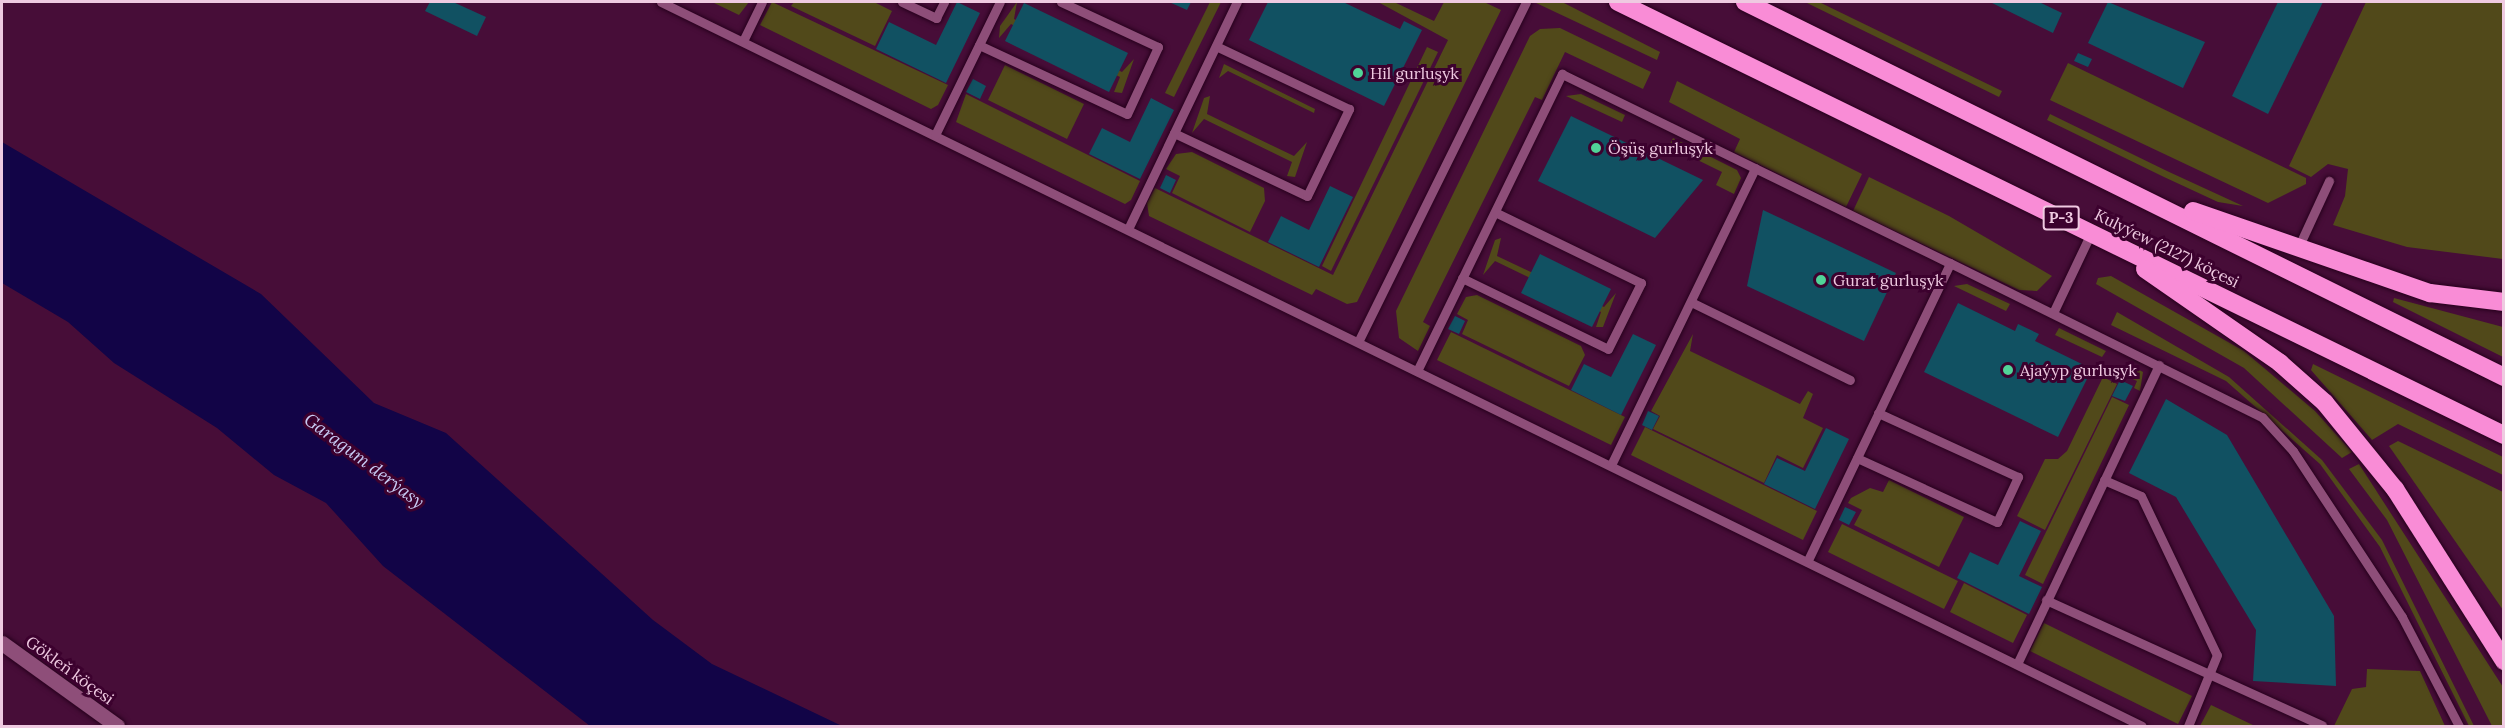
<!DOCTYPE html>
<html>
<head>
<meta charset="utf-8">
<style>
  body { margin:0 }
  #map { position:relative; width:2505px; height:728px; overflow:hidden; background:#470d38; font-family:Lora,serif }
  div>[style] { position:absolute }
  [style*='--x'] { left:calc(var(--x)*1px); top:calc(var(--y)*1px); width:calc(var(--w)*1px); rotate:calc(var(--a)*1deg) }
  .green>* { inset:0; background:#51491a }
  .water>* { inset:0; background:#120447 }
  .building>* { inset:0; background:#115162 }
  .roads { filter:drop-shadow(0 0 2px #27001d) drop-shadow(0 0 2px #27001d) }
  .lane>* { height:9px; margin:-4.5px; padding:0 4.5px; transform-origin:4.5px; border-radius:4.5px; background:#8e4e79 }
  .secondary>* { height:15px; margin:-7.5px; padding:0 7.5px; transform-origin:7.5px; border-radius:7.5px; background:#8e4e79 }
  .highway>* { height:18px; margin:-9px; padding:0 9px; transform-origin:9px; border-radius:9px; background:#f98cd6 }
  .dots>* { width:16px; height:16px; translate:-50% -50%; box-sizing:border-box; border:3px solid #3c012e; border-radius:50% }
  span { translate:-50% -50%; white-space:nowrap; text-align:center; line-height:1.15; -webkit-text-stroke:6px #3c012e; paint-order:stroke }
  .shield-label span { padding:2px 4px; background:#3c012e; border:2px solid; border-radius:4px; -webkit-text-stroke-width:0 }
  .shield-label { font-size:15px; color:#efcae1; font-weight:700 }
  .poi-label { font-size:16px; color:#efcae1 }
  .left { translate:0 -50%; text-align:left }
  .street-label { font-size:16px; color:#efcae1 }
  .water-label { font-size:18px; color:#c7cbf4; font-style:italic }
  .frame { position:absolute; inset:0; border:3px solid #efcae1; pointer-events:none }
</style>
</head>
<body>
<div id="map">
  <div class="green">
    <div style="clip-path:polygon(712px 2px,749px 2px,739px 15px)"></div>
    <div style="clip-path:polygon(772px 2px,948px 85px,938px 105px,931px 109px,760px 25px)"></div>
    <div style="clip-path:polygon(794px 2px,874px 2px,892px 11px,875px 46px,791px 6px)"></div>
    <div style="clip-path:polygon(1017px 2px,1014px 19px,1122px 72px,1134px 59px,1122px 93px,1114px 92px,1120px 77px,1011px 24px,999px 38px,1000px 26px)"></div>
    <div style="clip-path:polygon(1210px 2px,1221px 2px,1174px 97px,1165px 93px)"></div>
    <div style="clip-path:polygon(1378px 2px,1394px 2px,1434px 21px,1444px 2px,1484px 2px,1501px 10px,1357px 302px,1347px 304px,1316px 289px,1312px 295px,1149px 216px,1147px 203px,1155px 188px,1333px 275px,1448px 40px)"></div>
    <div style="clip-path:polygon(1534px 2px,1562px 2px,1660px 52px,1657px 60px)"></div>
    <div style="clip-path:polygon(1805px 2px,1819px 2px,2002px 91px,1999px 97px)"></div>
    <div style="clip-path:polygon(2366px 2px,2503px 2px,2503px 259px,2407px 247px,2333px 225px,2345px 196px,2348px 169px,2328px 164px,2311px 177px,2289px 166px)"></div>
    <div style="clip-path:polygon(1560px 28px,1651px 72px,1643px 89px,1565px 52px,1542px 100px,1535px 97px,1423px 322px,1430px 326px,1418px 351px,1399px 338px,1396px 311px,1530px 36px,1540px 29px)"></div>
    <div style="clip-path:polygon(1427px 47px,1438px 52px,1331px 271px,1322px 266px)"></div>
    <div style="clip-path:polygon(2068px 63px,2306px 178px,2306px 184px,2268px 203px,2050px 100px)"></div>
    <div style="clip-path:polygon(1224px 64px,1315px 109px,1314px 113px,1228px 71px,1219px 78px)"></div>
    <div style="clip-path:polygon(1005px 65px,1084px 104px,1067px 139px,988px 100px)"></div>
    <div style="clip-path:polygon(1677px 81px,1862px 174px,1846px 207px,1734px 152px,1740px 139px,1669px 102px)"></div>
    <div style="clip-path:polygon(966px 94px,1140px 181px,1131px 200px,1125px 204px,956px 122px)"></div>
    <div style="clip-path:polygon(1581px 94px,1625px 115px,1622px 122px,1566px 96px)"></div>
    <div style="clip-path:polygon(1210px 96px,1207px 114px,1294px 156px,1307px 142px,1295px 177px,1287px 176px,1292px 162px,1204px 119px,1192px 133px,1204px 98px)"></div>
    <div style="clip-path:polygon(2050px 114px,2167px 171px,2243px 206px,2218px 202px,2164px 177px,2047px 120px)"></div>
    <div style="clip-path:polygon(1673px 138px,1737px 170px,1741px 178px,1734px 194px,1716px 185px,1722px 172px,1669px 146px)"></div>
    <div style="clip-path:polygon(1192px 152px,1264px 188px,1265px 201px,1250px 232px,1172px 193px,1180px 176px,1166px 169px,1176px 154px)"></div>
    <div style="clip-path:polygon(1869px 177px,1949px 216px,2052px 276px,2037px 291px,2019px 290px,1853px 211px)"></div>
    <div style="clip-path:polygon(1501px 238px,1497px 256px,1604px 307px,1616px 293px,1603px 327px,1596px 327px,1601px 312px,1495px 261px,1483px 275px,1495px 240px)"></div>
    <div style="clip-path:polygon(2111px 276px,2244px 351px,2315px 411px,2352px 452px,2342px 458px,2244px 368px,2096px 284px,2098px 278px)"></div>
    <div style="clip-path:polygon(1967px 284px,2010px 304px,2006px 311px,1954px 286px)"></div>
    <div style="clip-path:polygon(1477px 295px,1581px 346px,1585px 355px,1569px 386px,1462px 334px,1468px 320px,1457px 314px,1466px 297px)"></div>
    <div style="clip-path:polygon(2394px 298px,2503px 327px,2503px 357px,2393px 302px)"></div>
    <div style="clip-path:polygon(2117px 312px,2229px 377px,2322px 460px,2382px 540px,2474px 726px,2469px 726px,2380px 547px,2320px 464px,2226px 381px,2111px 325px)"></div>
    <div style="clip-path:polygon(2059px 328px,2106px 351px,2102px 357px,2055px 335px)"></div>
    <div style="clip-path:polygon(1451px 332px,1625px 417px,1611px 445px,1437px 360px)"></div>
    <div style="clip-path:polygon(1693px 334px,1690px 351px,1800px 404px,1808px 391px,1813px 394px,1803px 418px,1823px 428px,1803px 468px,1777px 455px,1764px 483px,1653px 429px,1660px 416px,1651px 411px)"></div>
    <div style="clip-path:polygon(2128px 364px,2143px 372px,2140px 391px,2134px 388px,2137px 381px,2124px 375px)"></div>
    <div style="clip-path:polygon(2313px 364px,2503px 457px,2503px 475px,2398px 424px,2372px 440px,2311px 370px)"></div>
    <div style="clip-path:polygon(2103px 377px,2117px 384px,2045px 530px,2017px 516px,2045px 459px,2058px 459px,2067px 451px)"></div>
    <div style="clip-path:polygon(2112px 397px,2129px 405px,2043px 584px,2025px 575px)"></div>
    <div style="clip-path:polygon(1645px 427px,1817px 511px,1803px 540px,1631px 455px)"></div>
    <div style="clip-path:polygon(2398px 441px,2503px 492px,2503px 610px,2389px 446px)"></div>
    <div style="clip-path:polygon(2359px 464px,2503px 687px,2503px 726px,2492px 726px,2387px 520px,2349px 469px)"></div>
    <div style="clip-path:polygon(1889px 480px,1964px 517px,1939px 567px,1854px 525px,1862px 510px,1848px 503px,1851px 498px,1870px 488px,1883px 492px)"></div>
    <div style="clip-path:polygon(1842px 524px,1958px 581px,1944px 609px,1828px 552px)"></div>
    <div style="clip-path:polygon(1964px 583px,2027px 615px,2013px 643px,1950px 612px)"></div>
    <div style="clip-path:polygon(2044px 623px,2192px 696px,2178px 724px,2030px 651px)"></div>
    <div style="clip-path:polygon(2367px 669px,2420px 671px,2445px 726px,2334px 726px,2352px 689px,2366px 687px)"></div>
    <div style="clip-path:polygon(2211px 705px,2255px 726px,2200px 726px)"></div>
  </div>
  <div class="water">
    <div style="clip-path:polygon(2px 142px,261px 294px,374px 403px,446px 433px,653px 620px,712px 664px,842px 726px,590px 726px,383px 566px,326px 503px,274px 475px,217px 428px,114px 363px,68px 322px,2px 283px)"></div>
  </div>
  <div class="building">
    <div style="clip-path:polygon(430px 2px,453px 2px,486px 17px,477px 36px,425px 11px)"></div>
    <div style="clip-path:polygon(957px 2px,980px 13px,946px 83px,876px 49px,889px 22px,936px 45px)"></div>
    <div style="clip-path:polygon(1169px 2px,1191px 2px,1187px 10px)"></div>
    <div style="clip-path:polygon(1268px 2px,1343px 2px,1400px 29px,1404px 21px,1422px 30px,1384px 106px,1249px 40px)"></div>
    <div style="clip-path:polygon(1990px 2px,2039px 2px,2062px 13px,2053px 33px)"></div>
    <div style="clip-path:polygon(2108px 2px,2205px 42px,2183px 88px,2088px 43px)"></div>
    <div style="clip-path:polygon(2278px 2px,2323px 2px,2268px 114px,2232px 96px)"></div>
    <div style="clip-path:polygon(1024px 3px,1128px 53px,1109px 92px,1005px 41px)"></div>
    <div style="clip-path:polygon(2078px 53px,2092px 59px,2088px 67px,2074px 61px)"></div>
    <div style="clip-path:polygon(973px 79px,986px 86px,980px 99px,966px 92px)"></div>
    <div style="clip-path:polygon(1151px 98px,1174px 110px,1140px 179px,1089px 154px,1102px 128px,1130px 142px)"></div>
    <div style="clip-path:polygon(1571px 116px,1703px 180px,1655px 238px,1538px 181px)"></div>
    <div style="clip-path:polygon(1166px 175px,1176px 180px,1170px 193px,1160px 188px)"></div>
    <div style="clip-path:polygon(1330px 186px,1353px 197px,1319px 267px,1268px 242px,1281px 216px,1309px 230px)"></div>
    <div style="clip-path:polygon(1763px 210px,1896px 273px,1864px 341px,1747px 286px)"></div>
    <div style="clip-path:polygon(1540px 254px,1611px 289px,1592px 327px,1521px 293px)"></div>
    <div style="clip-path:polygon(1958px 303px,2015px 331px,2018px 324px,2039px 334px,2035px 341px,2092px 369px,2058px 437px,1924px 372px)"></div>
    <div style="clip-path:polygon(1455px 316px,1465px 321px,1459px 334px,1448px 329px)"></div>
    <div style="clip-path:polygon(1633px 334px,1656px 345px,1621px 415px,1571px 390px,1584px 364px,1611px 377px)"></div>
    <div style="clip-path:polygon(2120px 380px,2133px 386px,2125px 401px,2112px 396px)"></div>
    <div style="clip-path:polygon(2166px 399px,2227px 435px,2334px 616px,2336px 686px,2253px 681px,2256px 630px,2176px 497px,2129px 473px)"></div>
    <div style="clip-path:polygon(1648px 411px,1659px 416px,1652px 430px,1642px 425px)"></div>
    <div style="clip-path:polygon(1826px 428px,1849px 439px,1815px 509px,1764px 484px,1777px 458px,1805px 471px)"></div>
    <div style="clip-path:polygon(1845px 507px,1856px 512px,1849px 525px,1839px 520px)"></div>
    <div style="clip-path:polygon(2020px 521px,2041px 531px,2019px 576px,2042px 587px,2029px 614px,1957px 578px,1970px 552px,1998px 565px)"></div>
  </div>
  <div class="roads">
    <div class="lane">
      <div style="--x:661;--y:2;--w:1648;--a:26.05"></div>
      <div style="--x:902;--y:2;--w:38;--a:25"></div>
      <div style="--x:936;--y:18;--w:18;--a:-63"></div>
      <div style="--x:743;--y:41;--w:43;--a:-64"></div>
      <div style="--x:979;--y:45;--w:163;--a:25"></div>
      <div style="--x:1127;--y:114;--w:74;--a:-65.2"></div>
      <div style="--x:1158;--y:47;--w:107;--a:-155.1"></div>
      <div style="--x:1174;--y:133;--w:147;--a:25.3"></div>
      <div style="--x:1307;--y:196;--w:97;--a:-64.2"></div>
      <div style="--x:1349;--y:109;--w:147;--a:-154.7"></div>
      <div style="--x:935;--y:135;--w:148;--a:-64"></div>
      <div style="--x:1128;--y:229;--w:252;--a:-64.4"></div>
      <div style="--x:2298;--y:248;--w:74;--a:-65.2"></div>
      <div style="--x:1462;--y:278;--w:162;--a:25.9"></div>
      <div style="--x:1608;--y:349;--w:74;--a:-63.4"></div>
      <div style="--x:1641;--y:283;--w:162;--a:-154.1"></div>
      <div style="--x:1691;--y:302;--w:177;--a:26.1"></div>
      <div style="--x:2053;--y:313;--w:89;--a:-64.6"></div>
      <div style="--x:1358;--y:342;--w:379;--a:-63.7"></div>
      <div style="--x:1417;--y:371;--w:331;--a:-64"></div>
      <div style="--x:1562;--y:74;--w:432;--a:26"></div>
      <div style="--x:1857;--y:458;--w:154;--a:24.6"></div>
      <div style="--x:1997;--y:522;--w:50;--a:-65"></div>
      <div style="--x:2018;--y:477;--w:154;--a:-155.4"></div>
      <div style="--x:1611;--y:465;--w:330;--a:-64.1"></div>
      <div style="--x:2104;--y:480;--w:40;--a:23.4"></div>
      <div style="--x:2141;--y:496;--w:176;--a:64.5"></div>
      <div style="--x:2217;--y:655;--w:77;--a:112.2"></div>
      <div style="--x:1808;--y:560;--w:329;--a:-64.4"></div>
      <div style="--x:1950;--y:263;--w:348;--a:26.3"></div>
      <div style="--x:2262;--y:417;--w:46;--a:47.6"></div>
      <div style="--x:2293;--y:451;--w:199;--a:56.7"></div>
      <div style="--x:2402;--y:617;--w:123;--a:62.4"></div>
      <div style="--x:2046;--y:600;--w:303;--a:24.4"></div>
      <div style="--x:2017;--y:664;--w:331;--a:-64.6"></div>
    </div>
    <div class="secondary">
      <div style="--x:2;--y:643;--w:142;--a:35.8"></div>
    </div>
    <div class="highway">
      <div style="--x:1618;--y:2;--w:986;--a:26.05"></div>
      <div style="--x:1745;--y:2;--w:847;--a:26.29"></div>
      <div style="--x:2193;--y:211;--w:251;--a:19.1"></div>
      <div style="--x:2430;--y:293;--w:75;--a:6.9"></div>
      <div style="--x:2145;--y:269;--w:165;--a:34.8"></div>
      <div style="--x:2280;--y:363;--w:60;--a:41.6"></div>
      <div style="--x:2325;--y:403;--w:111;--a:50.9"></div>
      <div style="--x:2395;--y:489;--w:204;--a:57.6"></div>
    </div>
  </div>
  <div class="dots">
    <div style="left:1358px;top:73px;background:#51d398"></div>
    <div style="left:1596px;top:148px;background:#51d398"></div>
    <div style="left:1821px;top:280px;background:#51d398"></div>
    <div style="left:2008px;top:370px;background:#51d398"></div>
  </div>
  <div class="shield-label">
    <span style="left:2061px;top:218px">P-3</span>
  </div>
  <div class="poi-label">
    <span class="left" style="left:1370px;top:73px">Hil gurluşyk</span>
    <span class="left" style="left:1608px;top:148px">Öşüş gurluşyk</span>
    <span class="left" style="left:1833px;top:280px">Gurat gurluşyk</span>
    <span class="left" style="left:2020px;top:370px">Ajaýyp gurluşyk</span>
  </div>
  <div class="street-label">
    <span style="left:2167px;top:248px;rotate:26deg">Kulyýew (2127) köçesi</span>
    <span style="left:70px;top:670px;rotate:36deg">Gökleň köçesi</span>
  </div>
  <div class="water-label">
    <span style="left:364px;top:461px;rotate:37deg">Garagum derýasy</span>
  </div>
  <div class="frame"></div>
</div>
</body>
</html>
